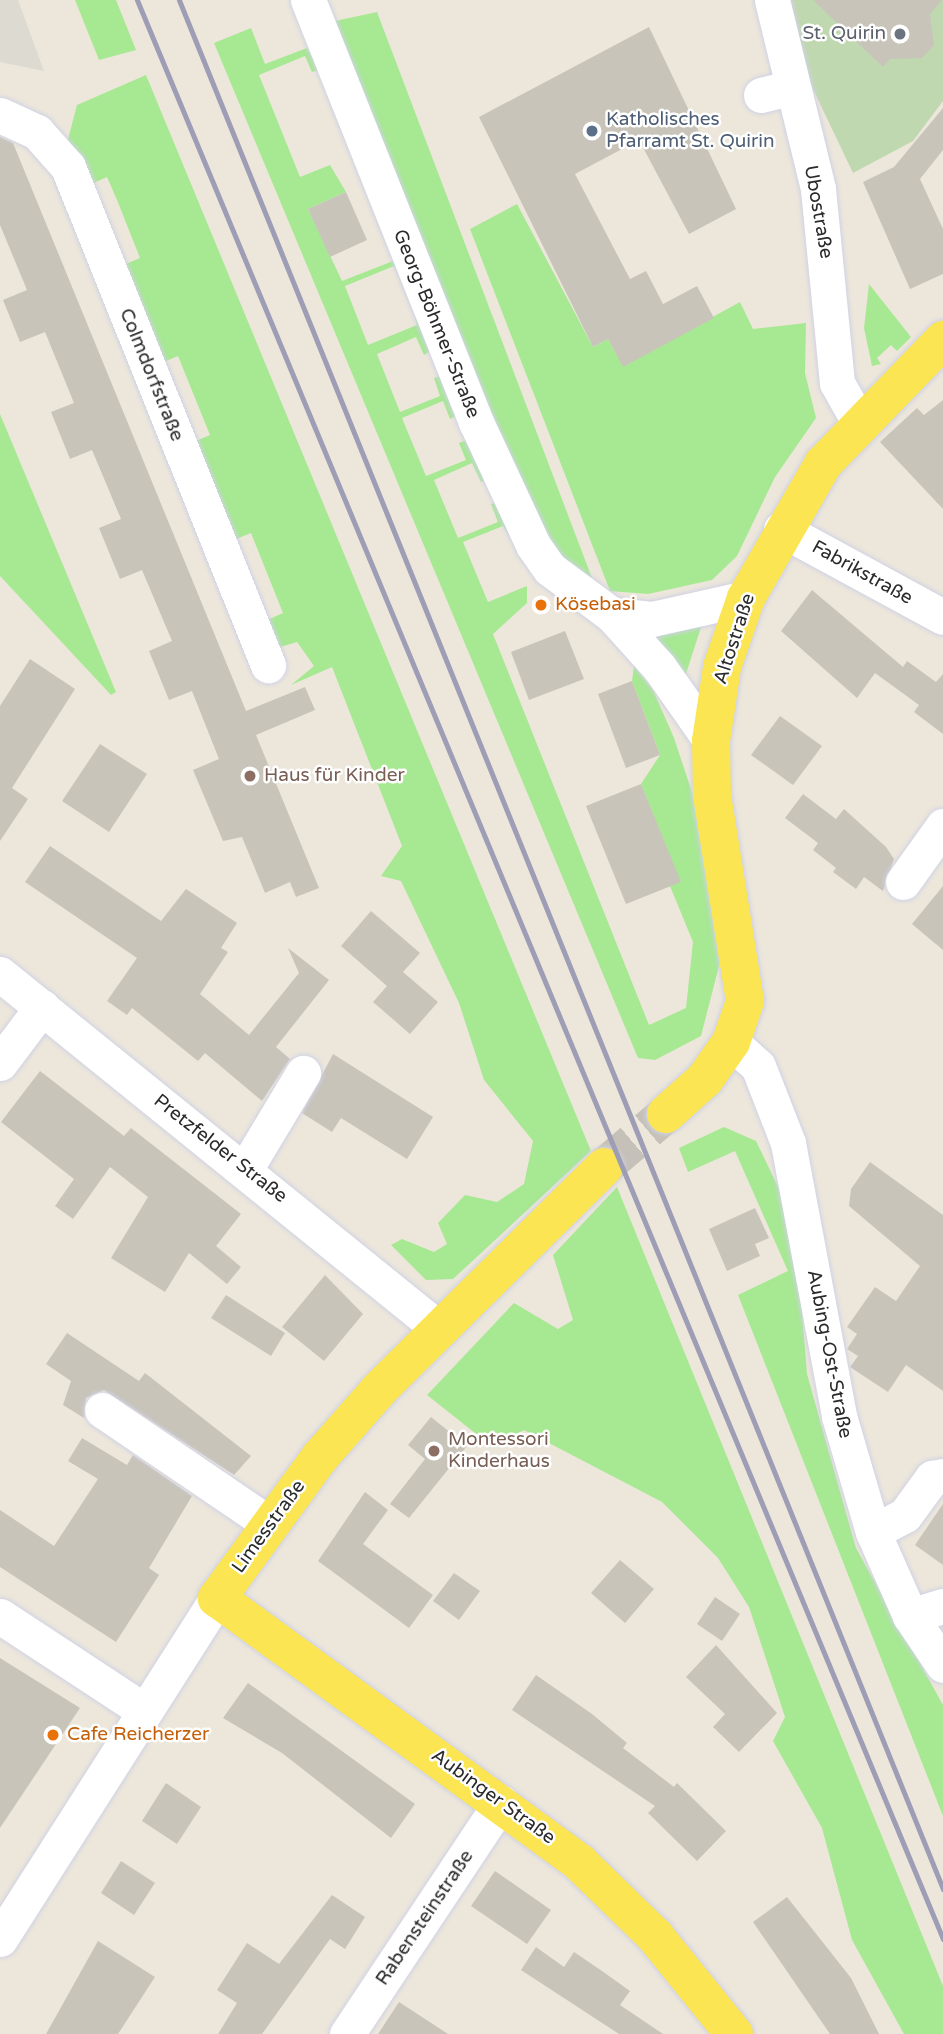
<!DOCTYPE html>
<html>
<head>
<meta charset="utf-8">
<style>
  body { margin:0 }
  #map { position:relative; width:943px; height:2034px; overflow:hidden; background:#ede7db; font-family:"Varela Round",sans-serif }
  div>[style] { position:absolute }
  [style*='--x'] { left:calc(var(--x)*1px); top:calc(var(--y)*1px); width:calc(var(--w)*1px); rotate:calc(var(--a)*1deg) }
  .green>* { inset:0; background:#a7e893 }
  .cemetery>* { inset:0; background:#c0d8b0 }
  .plaza>* { inset:0; background:#dddad2 }
  .building>* { inset:0; background:#c8c4ba }
  .major-tunnel>* { height:38px; margin-top:-19px; transform-origin:0; background:repeating-linear-gradient(90deg,#c6c1b8 0 38px,transparent 0 57px) }
  .roads { filter:drop-shadow(0 0 2px #d0d2e4) drop-shadow(0 0 2px #d0d2e4) }
  .minor>* { height:35px; margin:-17.5px; padding:0 17.5px; transform-origin:17.5px; border-radius:17.5px; background:#fff }
  .major>* { height:38px; margin:-19px; padding:0 19px; transform-origin:19px; border-radius:19px; background:#fbe552 }
  .rail>* { height:5px; margin:-2.5px; padding:0 2.5px; transform-origin:2.5px; border-radius:2.5px; background:#9d9eb6 }
  .dots>* { width:19px; height:19px; translate:-50% -50%; box-sizing:border-box; border:4px solid #fff; border-radius:50% }
  span { translate:-50% -50%; white-space:nowrap; text-align:center; line-height:1.15; -webkit-text-stroke:5px #fff; paint-order:stroke }
  .worship-label { font-size:19px; color:#5b616d }
  .right { translate:-100% -50%; text-align:right }
  .service-label { font-size:19px; color:#4e5e75 }
  .left { translate:0 -50%; text-align:left }
  .street-label { font-size:19px; color:#2a2a2a }
  .food-label { font-size:19px; color:#c56008 }
  .education-label { font-size:19px; color:#785e54 }
</style>
</head>
<body>
<div id="map">
  <div class="green">
    <div style="clip-path:polygon(75px 0,116px 0,136px 50px,99px 60px)"></div>
    <div style="clip-path:polygon(377px 12px,598px 594px,564px 569px,522px 502px,335px 21px)"></div>
    <div style="clip-path:polygon(251px 28px,265px 64px,307px 48px,320px 70px,312px 72px,305px 56px,259px 75px,300px 177px,330px 165px,346px 192px,308px 209px,342px 281px,393px 261px,404px 282px,394px 266px,345px 286px,368px 345px,417px 325px,413px 307px,432px 350px,424px 355px,416px 337px,377px 354px,400px 412px,440px 396px,434px 378px,441px 376px,460px 414px,450px 419px,443px 401px,402px 418px,426px 476px,466px 460px,459px 443px,467px 440px,487px 480px,481px 482px,472px 463px,434px 480px,458px 538px,498px 522px,491px 504px,499px 502px,513px 541px,503px 526px,463px 542px,488px 602px,527px 586px,527px 603px,493px 634px,649px 1025px,686px 1008px,693px 942px,670px 886px,680px 882px,641px 784px,660px 755px,632px 681px,634px 666px,653px 690px,674px 738px,693px 795px,720px 962px,701px 1036px,655px 1060px,638px 1058px,214px 43px)"></div>
    <div style="clip-path:polygon(146px 75px,591px 1151px,453px 1279px,426px 1280px,391px 1245px,402px 1239px,434px 1252px,447px 1244px,438px 1223px,465px 1195px,497px 1202px,524px 1184px,533px 1141px,484px 1080px,459px 1003px,401px 881px,381px 876px,402px 846px,332px 667px,291px 685px,314px 666px,297px 642px,277px 648px,263px 622px,283px 613px,251px 533px,231px 541px,191px 443px,210px 435px,178px 356px,159px 364px,121px 266px,140px 258px,117px 200px,107px 177px,89px 185px,67px 143px,77px 105px)"></div>
    <div style="clip-path:polygon(517px 204px,593px 347px,608px 339px,623px 366px,740px 302px,753px 329px,806px 323px,805px 373px,816px 418px,775px 477px,737px 556px,712px 580px,648px 594px,610px 591px,470px 229px)"></div>
    <div style="clip-path:polygon(869px 284px,911px 337px,897px 351px,891px 345px,877px 358px,881px 364px,872px 366px,864px 328px)"></div>
    <div style="clip-path:polygon(0 414px,116px 692px,111px 695px,0 576px)"></div>
    <div style="clip-path:polygon(703px 621px,683px 683px,649px 633px)"></div>
    <div style="clip-path:polygon(724px 1127px,756px 1141px,783px 1197px,799px 1273px,807px 1374px,856px 1548px,943px 1705px,943px 1816px,738px 1295px,788px 1271px,735px 1151px,688px 1172px,679px 1148px)"></div>
    <div style="clip-path:polygon(617px 1187px,943px 1986px,943px 2034px,904px 2034px,852px 1940px,822px 1828px,773px 1741px,785px 1717px,749px 1607px,718px 1558px,662px 1502px,524px 1430px,494px 1448px,427px 1395px,514px 1303px,558px 1329px,573px 1320px,553px 1255px)"></div>
  </div>
  <div class="cemetery">
    <div style="clip-path:polygon(790px 0,943px 0,943px 101px,913px 141px,853px 173px,802px 66px)"></div>
  </div>
  <div class="plaza">
    <div style="clip-path:polygon(0 0,18px 0,44px 71px,0 62px)"></div>
  </div>
  <div class="building">
    <div style="clip-path:polygon(813px 0,942px 0,930px 14px,934px 45px,922px 58px,890px 59px,883px 67px)"></div>
    <div style="clip-path:polygon(649px 27px,736px 209px,689px 234px,639px 140px,575px 174px,630px 279px,646px 271px,663px 304px,697px 286px,714px 318px,623px 367px,608px 339px,593px 347px,479px 117px)"></div>
    <div style="clip-path:polygon(943px 108px,943px 150px,920px 179px,943px 229px,943px 274px,910px 289px,863px 182px,894px 167px)"></div>
    <div style="clip-path:polygon(0 137px,13px 143px,246px 711px,305px 687px,315px 710px,256px 735px,319px 888px,296px 897px,290px 882px,265px 893px,242px 837px,223px 841px,193px 770px,219px 759px,192px 691px,169px 700px,149px 651px,172px 641px,142px 570px,120px 579px,99px 528px,121px 519px,92px 450px,70px 459px,51px 412px,74px 403px,45px 332px,20px 342px,3px 300px,27px 290px,0 225px)"></div>
    <div style="clip-path:polygon(346px 192px,367px 240px,330px 257px,308px 209px)"></div>
    <div style="clip-path:polygon(943px 400px,943px 509px,880px 442px,917px 408px,924px 415px)"></div>
    <div style="clip-path:polygon(812px 590px,903px 667px,907px 661px,936px 682px,943px 674px,943px 734px,914px 712px,919px 705px,875px 673px,857px 698px,781px 631px)"></div>
    <div style="clip-path:polygon(565px 631px,584px 679px,529px 700px,511px 652px)"></div>
    <div style="clip-path:polygon(30px 659px,75px 689px,12px 788px,28px 799px,0 841px,0 706px)"></div>
    <div style="clip-path:polygon(632px 681px,660px 755px,626px 768px,598px 694px)"></div>
    <div style="clip-path:polygon(780px 716px,822px 746px,793px 785px,751px 755px)"></div>
    <div style="clip-path:polygon(100px 744px,147px 774px,109px 832px,62px 801px)"></div>
    <div style="clip-path:polygon(641px 784px,681px 882px,626px 904px,586px 806px)"></div>
    <div style="clip-path:polygon(803px 794px,836px 819px,844px 809px,886px 847px,894px 859px,883px 891px,864px 877px,856px 889px,833px 872px,836px 868px,813px 850px,818px 843px,785px 818px)"></div>
    <div style="clip-path:polygon(50px 846px,161px 921px,186px 889px,237px 923px,221px 948px,228px 952px,200px 994px,249px 1035px,299px 973px,288px 948px,329px 980px,276px 1047px,290px 1059px,262px 1101px,205px 1053px,198px 1061px,132px 1008px,127px 1015px,107px 1001px,137px 958px,25px 882px)"></div>
    <div style="clip-path:polygon(943px 886px,943px 950px,912px 924px)"></div>
    <div style="clip-path:polygon(371px 911px,420px 953px,403px 972px,438px 1002px,410px 1034px,373px 1002px,387px 986px,341px 946px)"></div>
    <div style="clip-path:polygon(333px 1054px,433px 1117px,407px 1159px,341px 1118px,332px 1132px,302px 1113px)"></div>
    <div style="clip-path:polygon(40px 1071px,124px 1136px,131px 1128px,241px 1214px,216px 1246px,241px 1267px,227px 1284px,189px 1253px,165px 1292px,111px 1258px,148px 1197px,110px 1167px,73px 1219px,55px 1206px,74px 1179px,1px 1122px)"></div>
    <div style="clip-path:polygon(870px 1162px,943px 1215px,943px 1391px,906px 1365px,888px 1392px,850px 1367px,858px 1356px,847px 1349px,857px 1334px,847px 1327px,875px 1287px,896px 1301px,920px 1266px,849px 1206px,851px 1189px)"></div>
    <div style="clip-path:polygon(755px 1208px,769px 1238px,755px 1244px,760px 1256px,727px 1271px,709px 1229px)"></div>
    <div style="clip-path:polygon(325px 1275px,363px 1314px,324px 1361px,282px 1327px)"></div>
    <div style="clip-path:polygon(226px 1295px,285px 1333px,271px 1356px,211px 1318px)"></div>
    <div style="clip-path:polygon(67px 1333px,139px 1381px,145px 1373px,251px 1456px,234px 1475px,104px 1390px,86px 1398px,84px 1418px,63px 1405px,71px 1381px,46px 1364px)"></div>
    <div style="clip-path:polygon(431px 1417px,467px 1446px,409px 1518px,390px 1504px,425px 1459px,408px 1445px)"></div>
    <div style="clip-path:polygon(82px 1438px,127px 1465px,133px 1455px,192px 1496px,149px 1568px,159px 1575px,116px 1642px,0 1567px,0 1510px,54px 1546px,98px 1479px,68px 1461px)"></div>
    <div style="clip-path:polygon(365px 1492px,388px 1510px,363px 1544px,433px 1595px,409px 1628px,318px 1561px)"></div>
    <div style="clip-path:polygon(943px 1504px,943px 1565px,915px 1545px)"></div>
    <div style="clip-path:polygon(620px 1560px,654px 1589px,625px 1623px,591px 1593px)"></div>
    <div style="clip-path:polygon(454px 1573px,480px 1591px,459px 1620px,433px 1601px)"></div>
    <div style="clip-path:polygon(715px 1597px,740px 1614px,722px 1641px,697px 1624px)"></div>
    <div style="clip-path:polygon(716px 1645px,777px 1713px,739px 1752px,713px 1727px,725px 1714px,686px 1677px)"></div>
    <div style="clip-path:polygon(0 1658px,80px 1708px,0 1828px)"></div>
    <div style="clip-path:polygon(536px 1675px,592px 1714px,627px 1743px,623px 1748px,674px 1787px,677px 1783px,726px 1831px,697px 1861px,648px 1813px,655px 1806px,512px 1710px)"></div>
    <div style="clip-path:polygon(248px 1683px,415px 1804px,391px 1838px,282px 1753px,223px 1718px)"></div>
    <div style="clip-path:polygon(166px 1783px,201px 1807px,177px 1844px,142px 1821px)"></div>
    <div style="clip-path:polygon(121px 1861px,155px 1883px,134px 1915px,101px 1893px)"></div>
    <div style="clip-path:polygon(495px 1871px,551px 1910px,527px 1944px,471px 1906px)"></div>
    <div style="clip-path:polygon(332px 1895px,365px 1917px,345px 1949px,330px 1939px,262px 2034px,218px 2034px,237px 2003px,217px 1990px,247px 1943px,279px 1964px)"></div>
    <div style="clip-path:polygon(787px 1897px,851px 1978px,879px 2034px,830px 2034px,753px 1922px)"></div>
    <div style="clip-path:polygon(98px 1941px,155px 1977px,118px 2034px,46px 2034px)"></div>
    <div style="clip-path:polygon(536px 1947px,564px 1967px,574px 1952px,602px 1971px,630px 1991px,620px 2005px,663px 2034px,619px 2034px,521px 1970px)"></div>
    <div style="clip-path:polygon(399px 2002px,448px 2034px,378px 2034px)"></div>
  </div>
  <div class="major-tunnel">
    <div style="--x:604;--y:1167;--w:82;--a:-40.5"></div>
  </div>
  <div class="roads">
    <div class="minor">
      <div style="--x:308;--y:0;--w:454;--a:68.3"></div>
      <div style="--x:476;--y:422;--w:136;--a:65.1"></div>
      <div style="--x:533;--y:545;--w:29;--a:55"></div>
      <div style="--x:550;--y:569;--w:77;--a:36.6"></div>
      <div style="--x:612;--y:615;--w:70;--a:47.9"></div>
      <div style="--x:659;--y:667;--w:90;--a:54.9"></div>
      <div style="--x:772;--y:0;--w:195;--a:76.3"></div>
      <div style="--x:818;--y:189;--w:195;--a:84.4"></div>
      <div style="--x:837;--y:383;--w:45;--a:60.6"></div>
      <div style="--x:761;--y:95;--w:30;--a:-14"></div>
      <div style="--x:0;--y:115;--w:41;--a:24.7"></div>
      <div style="--x:37;--y:132;--w:47;--a:48.5"></div>
      <div style="--x:68;--y:167;--w:537;--a:68.12"></div>
      <div style="--x:781;--y:529;--w:184;--a:28.5"></div>
      <div style="--x:612;--y:615;--w:40;--a:5.7"></div>
      <div style="--x:652;--y:619;--w:96;--a:-12.6"></div>
      <div style="--x:903;--y:882;--w:69;--a:-54.5"></div>
      <div style="--x:0;--y:974;--w:563;--a:38.95"></div>
      <div style="--x:731;--y:1042;--w:36;--a:42"></div>
      <div style="--x:758;--y:1066;--w:83;--a:68.7"></div>
      <div style="--x:788;--y:1143;--w:278;--a:79.4"></div>
      <div style="--x:839;--y:1416;--w:121;--a:73.7"></div>
      <div style="--x:873;--y:1532;--w:92;--a:66.2"></div>
      <div style="--x:910;--y:1616;--w:59;--a:56"></div>
      <div style="--x:0;--y:1063;--w:70;--a:-53.1"></div>
      <div style="--x:246;--y:1168;--w:111;--a:-59"></div>
      <div style="--x:102;--y:1410;--w:203;--a:34.2"></div>
      <div style="--x:873;--y:1532;--w:36;--a:-28"></div>
      <div style="--x:905;--y:1515;--w:46;--a:-53.9"></div>
      <div style="--x:932;--y:1478;--w:11;--a:-10"></div>
      <div style="--x:0;--y:1616;--w:171;--a:33.3"></div>
      <div style="--x:910;--y:1616;--w:34;--a:-17"></div>
      <div style="--x:0;--y:1939;--w:404;--a:-57.5"></div>
      <div style="--x:347;--y:2034;--w:278;--a:-56.4"></div>
    </div>
    <div class="major">
      <div style="--x:666;--y:1114;--w:52;--a:-41.9"></div>
      <div style="--x:705;--y:1079;--w:45;--a:-54.9"></div>
      <div style="--x:731;--y:1042;--w:43;--a:-71.1"></div>
      <div style="--x:745;--y:1001;--w:209;--a:-99.1"></div>
      <div style="--x:712;--y:795;--w:54;--a:-91.1"></div>
      <div style="--x:711;--y:741;--w:75;--a:-81.5"></div>
      <div style="--x:722;--y:667;--w:73;--a:-70.8"></div>
      <div style="--x:746;--y:598;--w:155;--a:-60.1"></div>
      <div style="--x:823;--y:464;--w:173;--a:-45.9"></div>
      <div style="--x:604;--y:1167;--w:318;--a:135.3"></div>
      <div style="--x:378;--y:1391;--w:88;--a:131.3"></div>
      <div style="--x:320;--y:1457;--w:175;--a:126.1"></div>
      <div style="--x:217;--y:1598;--w:449;--a:36.1"></div>
      <div style="--x:580;--y:1863;--w:105;--a:44.2"></div>
      <div style="--x:655;--y:1936;--w:126;--a:51.1"></div>
    </div>
  </div>
  <div class="rail">
    <div style="--x:137;--y:0;--w:2100;--a:67.43"></div>
    <div style="--x:179;--y:0;--w:2038;--a:67.98"></div>
  </div>
  <div class="dots">
    <div style="left:900px;top:34px;background:#6b7280"></div>
    <div style="left:592px;top:131px;background:#5c6f8a"></div>
    <div style="left:541px;top:605px;background:#e8710a"></div>
    <div style="left:250px;top:776px;background:#8d6e63"></div>
    <div style="left:434px;top:1451px;background:#8d6e63"></div>
    <div style="left:53px;top:1735px;background:#e8710a"></div>
  </div>
  <div class="worship-label">
    <span class="right" style="left:886px;top:34px">St. Quirin</span>
  </div>
  <div class="service-label">
    <span class="left" style="left:606px;top:131px">Katholisches<br>Pfarramt St. Quirin</span>
  </div>
  <div class="street-label">
    <span style="left:818px;top:212px;rotate:80deg">Ubostraße</span>
    <span style="left:436px;top:324px;rotate:68deg">Georg-Böhmer-Straße</span>
    <span style="left:151px;top:375px;rotate:68deg">Colmdorfstraße</span>
    <span style="left:862px;top:573px;rotate:29deg">Fabrikstraße</span>
    <span style="left:735px;top:639px;rotate:-72deg">Altostraße</span>
    <span style="left:220px;top:1149px;rotate:38deg">Pretzfelder Straße</span>
    <span style="left:829px;top:1354px;rotate:79deg">Aubing-Ost-Straße</span>
    <span style="left:269px;top:1527px;rotate:-54deg">Limesstraße</span>
    <span style="left:493px;top:1797px;rotate:36deg">Aubinger Straße</span>
    <span style="left:425px;top:1918px;rotate:-56deg">Rabensteinstraße</span>
  </div>
  <div class="food-label">
    <span class="left" style="left:555px;top:605px">Kösebasi</span>
    <span class="left" style="left:67px;top:1735px">Cafe Reicherzer</span>
  </div>
  <div class="education-label">
    <span class="left" style="left:264px;top:776px">Haus für Kinder</span>
    <span class="left" style="left:448px;top:1451px">Montessori<br>Kinderhaus</span>
  </div>
</div>
</body>
</html>
